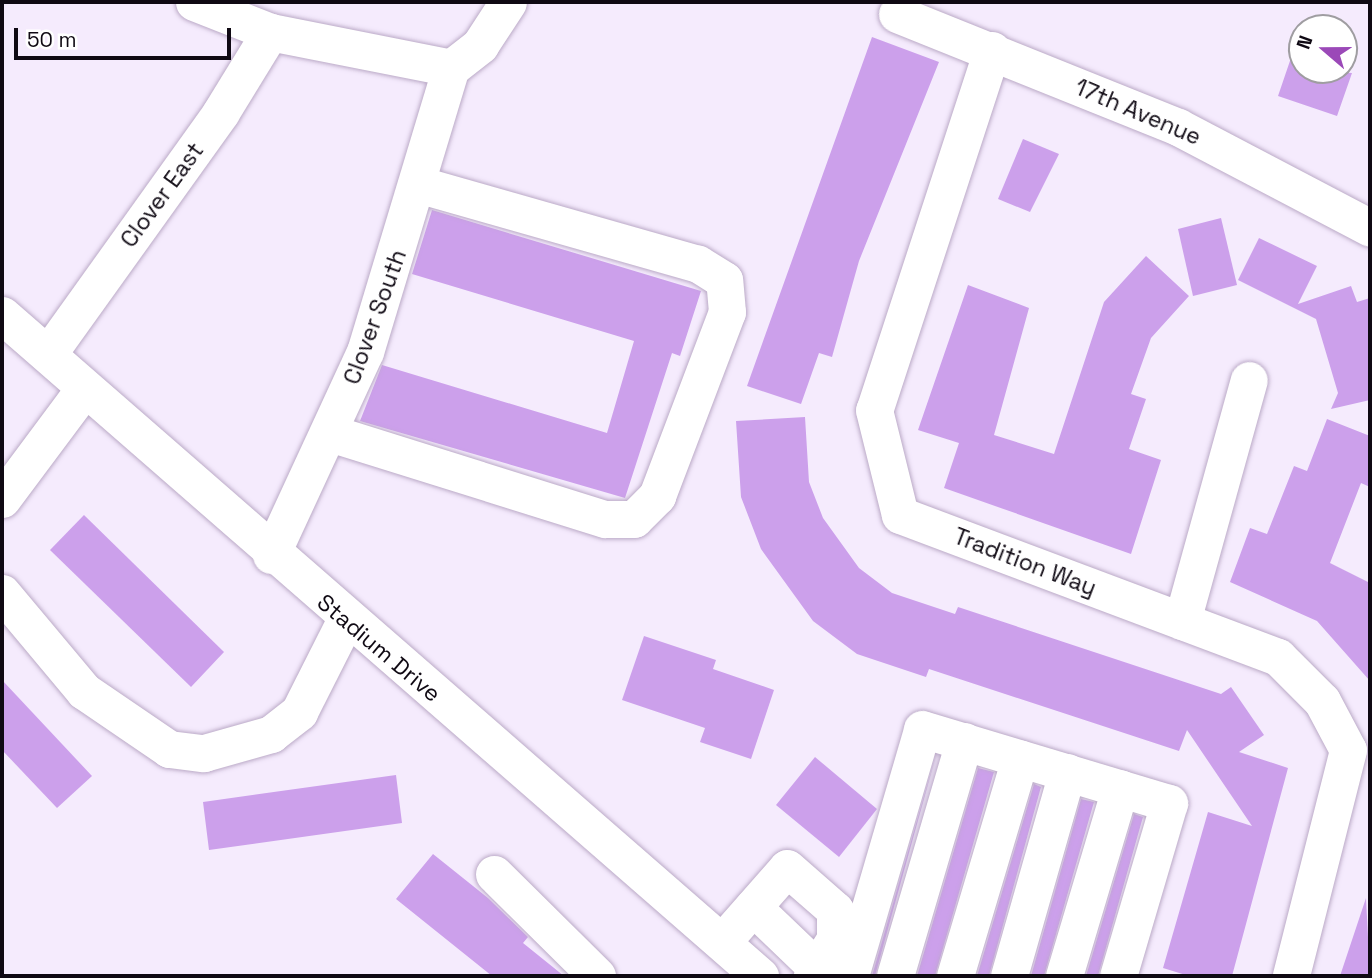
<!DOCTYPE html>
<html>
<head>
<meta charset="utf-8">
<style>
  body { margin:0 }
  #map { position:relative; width:1372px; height:978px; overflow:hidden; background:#f5ebfd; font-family:"Space Grotesk",sans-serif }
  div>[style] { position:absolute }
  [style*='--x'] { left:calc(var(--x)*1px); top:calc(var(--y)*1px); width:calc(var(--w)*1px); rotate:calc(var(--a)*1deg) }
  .building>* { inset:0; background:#cca0eb }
  .roads { filter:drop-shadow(0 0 2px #bbaac7) drop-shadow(0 0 2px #bbaac7) }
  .minor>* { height:37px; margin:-18.5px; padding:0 18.5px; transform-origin:18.5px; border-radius:18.5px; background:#fff }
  span { translate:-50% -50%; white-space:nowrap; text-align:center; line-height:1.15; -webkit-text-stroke:7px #fff; paint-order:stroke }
  .street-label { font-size:23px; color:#0f0913 }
  .frame { position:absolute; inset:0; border:4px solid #0f0913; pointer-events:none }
  .north { position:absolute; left:1288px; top:14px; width:70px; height:70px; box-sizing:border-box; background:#fff; border:2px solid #9f9da1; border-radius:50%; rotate:290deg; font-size:19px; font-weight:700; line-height:28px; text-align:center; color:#0f0913 }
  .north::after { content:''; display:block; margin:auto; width:24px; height:32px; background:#9b49b8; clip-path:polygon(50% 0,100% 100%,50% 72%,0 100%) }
  .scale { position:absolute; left:14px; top:28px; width:217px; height:32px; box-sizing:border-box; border:4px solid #0f0913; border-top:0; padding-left:9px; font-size:21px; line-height:24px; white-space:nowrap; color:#0f0913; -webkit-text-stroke:5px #fff; paint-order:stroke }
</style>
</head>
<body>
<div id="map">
  <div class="building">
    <div style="clip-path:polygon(872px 37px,939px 62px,859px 261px,832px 357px,819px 353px,801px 404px,747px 386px)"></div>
    <div style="clip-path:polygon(1293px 52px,1302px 55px,1302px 70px,1352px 73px,1337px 116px,1278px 96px)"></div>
    <div style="clip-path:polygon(1023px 139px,1059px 154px,1030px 212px,998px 199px)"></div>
    <div style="clip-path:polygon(432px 210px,701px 291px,680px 356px,672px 353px,625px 498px,360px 421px,382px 365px,607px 433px,634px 341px,412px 274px)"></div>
    <div style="clip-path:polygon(1221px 218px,1237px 285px,1193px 296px,1178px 229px)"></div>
    <div style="clip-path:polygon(1259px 238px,1317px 266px,1298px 304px,1351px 286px,1357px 302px,1370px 298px,1370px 400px,1331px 409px,1338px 393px,1316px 319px,1238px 280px)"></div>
    <div style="clip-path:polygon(1146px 256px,1189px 296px,1151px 338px,1131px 394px,1146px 399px,1129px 449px,1161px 460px,1131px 554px,944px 488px,959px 443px,918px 430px,968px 285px,1029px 308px,994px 435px,1054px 454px,1104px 302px)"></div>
    <div style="clip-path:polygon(805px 417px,809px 482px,823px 518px,859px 568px,892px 593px,955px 614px,958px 607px,1221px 694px,1231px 687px,1264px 735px,1239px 752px,1288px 768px,1232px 976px,1189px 976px,1163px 968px,1208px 812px,1252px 826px,1187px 730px,1179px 751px,929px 669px,926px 677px,857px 654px,813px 621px,761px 549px,741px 497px,736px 421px)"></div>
    <div style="clip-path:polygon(1327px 419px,1370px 436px,1370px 487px,1361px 483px,1330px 563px,1370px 583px,1370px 681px,1317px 621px,1230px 582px,1250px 528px,1267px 534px,1294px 466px,1307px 471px)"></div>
    <div style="clip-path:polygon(84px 515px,224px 652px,191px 687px,50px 550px)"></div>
    <div style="clip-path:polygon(644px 636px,716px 660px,713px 669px,774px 690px,751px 759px,700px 742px,705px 728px,622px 700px)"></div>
    <div style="clip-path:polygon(2px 680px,92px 776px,57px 808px,2px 750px)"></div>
    <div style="clip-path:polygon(936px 755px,875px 976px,872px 976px)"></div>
    <div style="clip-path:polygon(815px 757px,877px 809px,839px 857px,776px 805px)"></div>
    <div style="clip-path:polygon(978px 768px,994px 772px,935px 976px,917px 976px)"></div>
    <div style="clip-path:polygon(396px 775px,402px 823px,209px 850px,203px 802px)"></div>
    <div style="clip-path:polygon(1034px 784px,1041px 787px,989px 976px,977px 976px)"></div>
    <div style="clip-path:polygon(1081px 799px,1094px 802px,1044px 976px,1031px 976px)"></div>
    <div style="clip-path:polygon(1134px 814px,1143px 817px,1098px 976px,1086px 976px)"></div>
    <div style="clip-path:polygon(433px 854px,488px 898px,528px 937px,523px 943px,564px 976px,492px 976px,396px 899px)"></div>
    <div style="clip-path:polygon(1366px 898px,1370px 976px,1340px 976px)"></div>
  </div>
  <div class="roads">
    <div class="minor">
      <div style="--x:194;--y:2;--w:82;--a:21.5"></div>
      <div style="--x:270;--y:32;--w:185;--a:11.2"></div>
      <div style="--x:451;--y:68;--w:37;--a:-38"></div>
      <div style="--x:480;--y:45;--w:51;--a:-56.9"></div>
      <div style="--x:897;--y:14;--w:303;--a:21.9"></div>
      <div style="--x:1178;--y:127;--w:217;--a:27.7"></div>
      <div style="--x:992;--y:50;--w:379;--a:108.1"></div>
      <div style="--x:874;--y:410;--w:108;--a:76.1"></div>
      <div style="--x:900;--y:515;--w:404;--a:20.6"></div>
      <div style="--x:1278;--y:657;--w:62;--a:45"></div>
      <div style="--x:1322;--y:701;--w:55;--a:62"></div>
      <div style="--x:1348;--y:750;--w:233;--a:104.2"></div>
      <div style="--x:2;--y:315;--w:1006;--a:41.09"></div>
      <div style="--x:48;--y:354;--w:297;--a:-54.4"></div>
      <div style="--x:221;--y:112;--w:94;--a:-58.5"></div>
      <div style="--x:330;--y:433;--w:288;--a:17.4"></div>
      <div style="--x:605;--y:519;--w:29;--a:0"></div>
      <div style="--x:634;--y:519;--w:33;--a:-45"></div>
      <div style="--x:657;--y:496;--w:197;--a:-69.2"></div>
      <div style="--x:727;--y:312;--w:32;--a:-95"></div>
      <div style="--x:724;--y:280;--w:31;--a:-148"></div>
      <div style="--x:698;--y:264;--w:289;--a:-164.1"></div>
      <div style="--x:2;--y:499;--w:137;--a:-53.3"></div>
      <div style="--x:271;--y:555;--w:224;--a:-65.2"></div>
      <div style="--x:365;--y:352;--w:297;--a:-73.2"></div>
      <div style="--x:2;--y:593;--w:128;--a:50.1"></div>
      <div style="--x:84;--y:691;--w:103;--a:34.3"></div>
      <div style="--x:169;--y:749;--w:35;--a:7"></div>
      <div style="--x:204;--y:753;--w:70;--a:-15.8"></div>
      <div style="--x:271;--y:734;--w:36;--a:-38"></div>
      <div style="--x:299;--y:712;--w:102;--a:-63.2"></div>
      <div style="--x:1182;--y:621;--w:250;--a:-74.5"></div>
      <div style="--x:494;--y:874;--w:145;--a:44.7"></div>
      <div style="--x:753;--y:907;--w:100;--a:43.8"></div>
      <div style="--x:722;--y:942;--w:98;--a:-48.7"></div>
      <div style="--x:787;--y:868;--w:64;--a:41.2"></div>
      <div style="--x:835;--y:910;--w:29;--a:90"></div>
      <div style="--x:835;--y:939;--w:44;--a:121.9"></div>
      <div style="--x:850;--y:976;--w:257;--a:-73.7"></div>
      <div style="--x:922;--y:729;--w:258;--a:16.7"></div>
      <div style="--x:1169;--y:803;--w:180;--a:106.4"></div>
      <div style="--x:895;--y:976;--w:245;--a:-73.6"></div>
      <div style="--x:955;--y:976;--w:227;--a:-73.4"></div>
      <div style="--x:1009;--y:976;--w:212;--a:-74.1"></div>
      <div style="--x:1064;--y:976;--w:196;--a:-73.4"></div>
    </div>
  </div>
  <div class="street-label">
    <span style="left:1138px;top:112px;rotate:23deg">17th Avenue</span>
    <span style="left:162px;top:195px;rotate:-54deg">Clover East</span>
    <span style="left:375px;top:317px;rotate:-70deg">Clover South</span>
    <span style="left:1025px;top:562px;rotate:21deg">Tradition Way</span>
    <span style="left:379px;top:648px;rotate:40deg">Stadium Drive</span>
  </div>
  <div class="frame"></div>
  <div class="north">N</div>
  <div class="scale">50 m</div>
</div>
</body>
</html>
